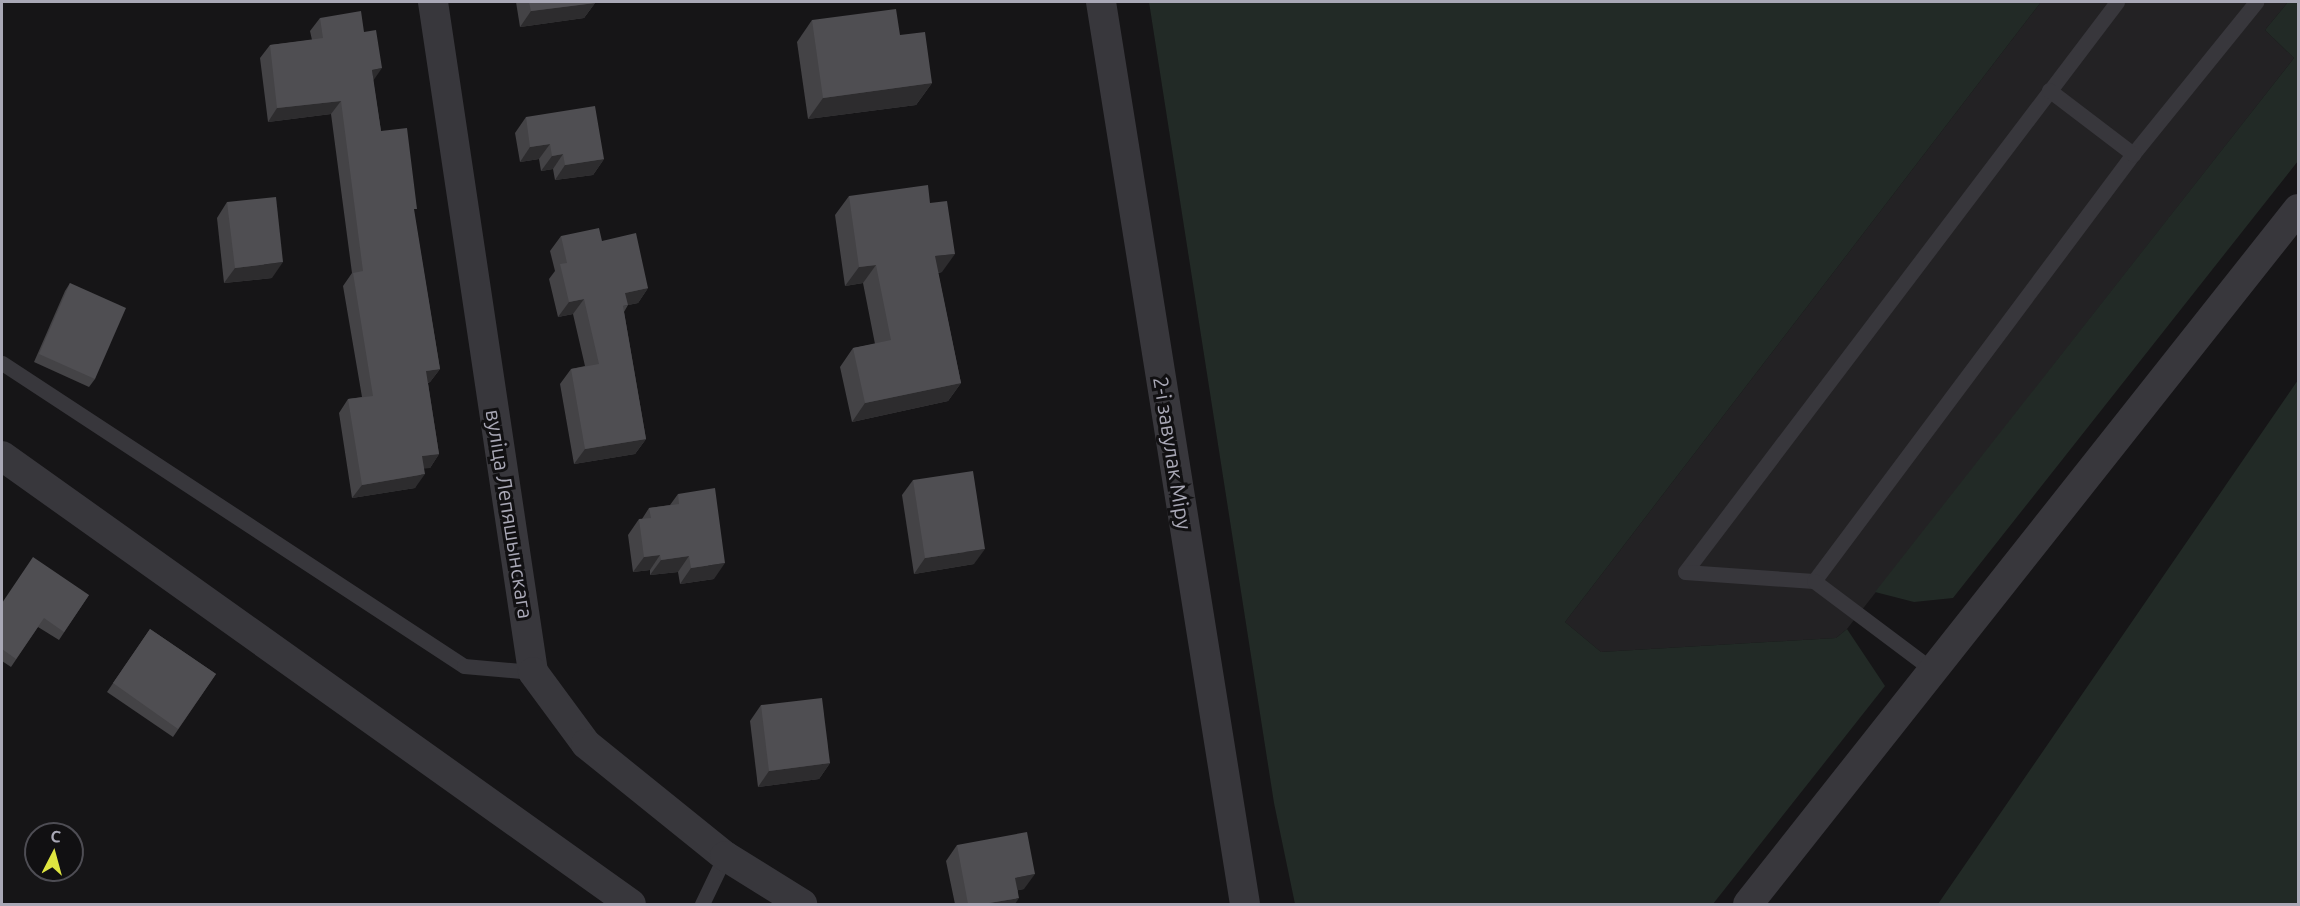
<!DOCTYPE html>
<html>
<head>
<meta charset="utf-8">
<style>
  body { margin:0 }
  #map { position:relative; width:2300px; height:906px; overflow:hidden; background:#161517; font-family:Ubuntu,sans-serif }
  div>[style] { position:absolute }
  [style*='--x'] { left:calc(var(--x)*1px); top:calc(var(--y)*1px); width:calc(var(--w)*1px); rotate:calc(var(--a)*1deg) }
  .built>* { inset:0; background:#232224 }
  .green>* { inset:0; background:#222a26 }
  .service>* { height:15px; margin:-7.5px; padding:0 7.5px; transform-origin:7.5px; border-radius:7.5px; background:#38373c }
  .minor>* { height:30px; margin:-15px; padding:0 15px; transform-origin:15px; border-radius:15px; background:#38373c }
  .wall>* { inset:0; background:#444346 }
  .shaded-wall>* { inset:0; background:#2d2c2e }
  .building>* { inset:0; background:#4f4e52 }
  span { translate:-50% -50%; white-space:nowrap; text-align:center; line-height:1.15; -webkit-text-stroke:6px #111012; paint-order:stroke }
  .street-label { font-size:21px; color:#a9a8b6 }
  .frame { position:absolute; inset:0; border:3px solid #a9a8b6; pointer-events:none }
  .north { position:absolute; left:24px; top:822px; width:60px; height:60px; box-sizing:border-box; background:#111012; border:2px solid #4e4d54; border-radius:50%; rotate:6deg; font-size:16px; font-weight:700; line-height:24px; text-align:center; color:#a9a8b6 }
  .north::after { content:''; display:block; margin:auto; width:21px; height:27px; background:#dfe540; clip-path:polygon(50% 0,100% 100%,50% 72%,0 100%) }
</style>
</head>
<body>
<div id="map">
  <div class="built">
    <div style="clip-path:polygon(2041px 2px,2288px 2px,2265px 30px,2294px 58px,1847px 629px,1836px 638px,1601px 652px,1565px 622px)"></div>
  </div>
  <div class="green">
    <div style="clip-path:polygon(1149px 2px,2041px 2px,1565px 622px,1601px 652px,1836px 638px,1847px 629px,1885px 686px,1713px 904px,1295px 904px,1274px 803px)"></div>
    <div style="clip-path:polygon(2288px 2px,2298px 2px,2298px 161px,1953px 598px,1914px 602px,1875px 592px,2294px 58px,2265px 30px)"></div>
    <div style="clip-path:polygon(2298px 380px,2298px 904px,1938px 904px)"></div>
  </div>
  <div class="service">
    <div style="--x:2117;--y:2;--w:715;--a:127.16"></div>
    <div style="--x:1685;--y:572;--w:129;--a:4"></div>
    <div style="--x:1814;--y:581;--w:533;--a:-53.24"></div>
    <div style="--x:2133;--y:154;--w:196;--a:-51"></div>
    <div style="--x:2049;--y:90;--w:106;--a:37.3"></div>
    <div style="--x:2;--y:363;--w:552;--a:33.26"></div>
    <div style="--x:464;--y:666;--w:69;--a:5"></div>
    <div style="--x:1814;--y:581;--w:150;--a:36.9"></div>
    <div style="--x:702;--y:904;--w:53;--a:-64.4"></div>
  </div>
  <div class="minor">
    <div style="--x:433;--y:2;--w:677;--a:81.51"></div>
    <div style="--x:533;--y:672;--w:89;--a:53.6"></div>
    <div style="--x:586;--y:744;--w:179;--a:38.9"></div>
    <div style="--x:725;--y:856;--w:91;--a:31.9"></div>
    <div style="--x:1101;--y:2;--w:913;--a:80.93"></div>
    <div style="--x:2;--y:456;--w:772;--a:35.46"></div>
    <div style="--x:1748;--y:904;--w:886;--a:-51.64"></div>
  </div>
  <div class="wall">
    <div style="clip-path:polygon(516px 2px,595px 2px,595px 3px,584px 18px,520px 27px)"></div>
    <div style="clip-path:polygon(320px 18px,364px 32px,373px 80px,381px 131px,414px 213px,440px 369px,430px 382px,428px 383px,439px 454px,430px 468px,424px 468px,415px 488px,352px 498px,339px 413px,348px 399px,362px 397px,343px 286px,352px 273px,331px 114px,268px 122px,260px 58px,270px 45px,312px 40px,310px 31px)"></div>
    <div style="clip-path:polygon(812px 20px,900px 35px,932px 83px,916px 105px,808px 119px,797px 42px)"></div>
    <div style="clip-path:polygon(526px 117px,604px 159px,593px 175px,555px 180px,553px 169px,541px 171px,539px 159px,520px 162px,515px 133px)"></div>
    <div style="clip-path:polygon(849px 196px,942px 272px,938px 273px,961px 383px,948px 401px,852px 422px,840px 367px,853px 348px,875px 344px,863px 283px,845px 286px,835px 215px)"></div>
    <div style="clip-path:polygon(227px 202px,272px 278px,224px 283px,217px 218px)"></div>
    <div style="clip-path:polygon(561px 236px,602px 241px,648px 288px,638px 303px,628px 305px,624px 312px,646px 439px,635px 454px,574px 464px,560px 384px,571px 369px,585px 366px,573px 314px,558px 317px,549px 279px,555px 271px,550px 251px)"></div>
    <div style="clip-path:polygon(70px 283px,95px 379px,89px 387px,34px 362px,65px 291px)"></div>
    <div style="clip-path:polygon(913px 480px,974px 564px,914px 574px,902px 495px)"></div>
    <div style="clip-path:polygon(678px 494px,714px 579px,680px 584px,678px 572px,650px 575px,650px 570px,633px 572px,628px 535px,639px 519px,642px 519px,649px 508px,670px 505px)"></div>
    <div style="clip-path:polygon(89px 595px,59px 640px,38px 627px,11px 667px,2px 661px,2px 603px)"></div>
    <div style="clip-path:polygon(150px 629px,216px 674px,173px 737px,107px 692px)"></div>
    <div style="clip-path:polygon(761px 705px,830px 763px,819px 779px,758px 787px,750px 721px)"></div>
    <div style="clip-path:polygon(957px 845px,1024px 889px,1018px 890px,1015px 904px,955px 904px,946px 861px)"></div>
  </div>
  <div class="shaded-wall">
    <div style="clip-path:polygon(595px 3px,584px 18px,520px 27px,531px 11px)"></div>
    <div style="clip-path:polygon(382px 68px,373px 81px,372px 70px)"></div>
    <div style="clip-path:polygon(932px 83px,916px 105px,808px 119px,823px 98px)"></div>
    <div style="clip-path:polygon(341px 101px,331px 114px,268px 122px,277px 108px)"></div>
    <div style="clip-path:polygon(550px 144px,539px 159px,520px 162px,530px 147px)"></div>
    <div style="clip-path:polygon(563px 154px,553px 169px,541px 171px,552px 156px)"></div>
    <div style="clip-path:polygon(604px 159px,593px 175px,555px 180px,565px 165px)"></div>
    <div style="clip-path:polygon(955px 254px,942px 272px,922px 275px,935px 256px)"></div>
    <div style="clip-path:polygon(283px 262px,272px 278px,224px 283px,235px 268px)"></div>
    <div style="clip-path:polygon(876px 265px,863px 283px,845px 286px,859px 267px)"></div>
    <div style="clip-path:polygon(648px 288px,638px 303px,614px 308px,625px 293px)"></div>
    <div style="clip-path:polygon(584px 299px,573px 314px,558px 317px,569px 302px)"></div>
    <div style="clip-path:polygon(440px 369px,430px 382px,417px 385px,426px 371px)"></div>
    <div style="clip-path:polygon(961px 383px,948px 401px,852px 422px,865px 403px)"></div>
    <div style="clip-path:polygon(646px 439px,635px 454px,574px 464px,585px 449px)"></div>
    <div style="clip-path:polygon(439px 454px,430px 468px,412px 470px,422px 456px)"></div>
    <div style="clip-path:polygon(425px 474px,415px 488px,352px 498px,362px 485px)"></div>
    <div style="clip-path:polygon(985px 549px,974px 564px,914px 574px,925px 558px)"></div>
    <div style="clip-path:polygon(660px 555px,650px 570px,633px 572px,644px 557px)"></div>
    <div style="clip-path:polygon(689px 556px,678px 572px,650px 575px,661px 560px)"></div>
    <div style="clip-path:polygon(725px 563px,714px 579px,680px 584px,691px 568px)"></div>
    <div style="clip-path:polygon(830px 763px,819px 779px,758px 787px,769px 771px)"></div>
    <div style="clip-path:polygon(1035px 874px,1024px 889px,1004px 893px,1015px 878px)"></div>
    <div style="clip-path:polygon(1019px 898px,1015px 904px,983px 904px)"></div>
  </div>
  <div class="building">
    <div style="clip-path:polygon(529px 2px,595px 2px,595px 3px,531px 11px)"></div>
    <div style="clip-path:polygon(896px 9px,900px 35px,925px 32px,932px 83px,823px 98px,812px 20px)"></div>
    <div style="clip-path:polygon(361px 11px,364px 32px,376px 30px,382px 68px,372px 70px,381px 131px,407px 128px,417px 209px,414px 209px,440px 369px,426px 371px,439px 454px,422px 456px,425px 474px,362px 485px,348px 399px,373px 396px,353px 273px,363px 271px,341px 101px,277px 108px,270px 45px,323px 38px,320px 18px)"></div>
    <div style="clip-path:polygon(595px 106px,604px 159px,565px 165px,563px 154px,552px 156px,550px 144px,530px 147px,526px 117px)"></div>
    <div style="clip-path:polygon(928px 185px,930px 203px,947px 201px,955px 254px,935px 256px,961px 383px,865px 403px,853px 348px,891px 340px,876px 265px,859px 267px,849px 196px)"></div>
    <div style="clip-path:polygon(276px 197px,283px 262px,235px 268px,227px 202px)"></div>
    <div style="clip-path:polygon(599px 228px,602px 241px,636px 233px,648px 288px,625px 293px,628px 305px,623px 306px,646px 439px,585px 449px,571px 369px,599px 364px,584px 299px,569px 302px,560px 264px,567px 263px,561px 236px)"></div>
    <div style="clip-path:polygon(70px 283px,126px 308px,95px 379px,39px 354px)"></div>
    <div style="clip-path:polygon(973px 471px,985px 549px,925px 558px,913px 480px)"></div>
    <div style="clip-path:polygon(715px 488px,725px 563px,691px 568px,689px 556px,661px 560px,660px 555px,644px 557px,639px 519px,651px 518px,649px 508px,679px 504px,678px 494px)"></div>
    <div style="clip-path:polygon(33px 557px,89px 595px,64px 632px,44px 618px,16px 659px,2px 649px,2px 603px)"></div>
    <div style="clip-path:polygon(150px 629px,216px 674px,178px 729px,113px 683px)"></div>
    <div style="clip-path:polygon(822px 698px,830px 763px,769px 771px,761px 705px)"></div>
    <div style="clip-path:polygon(1027px 832px,1035px 874px,1015px 878px,1019px 898px,983px 904px,968px 904px,957px 845px)"></div>
  </div>
  <div class="street-label">
    <span style="left:1173px;top:453px;rotate:81deg">2-і завулак Міру</span>
    <span style="left:510px;top:514px;rotate:81deg">вуліца Лепяшынскага</span>
  </div>
  <div class="frame"></div>
  <div class="north">С</div>
</div>
</body>
</html>
